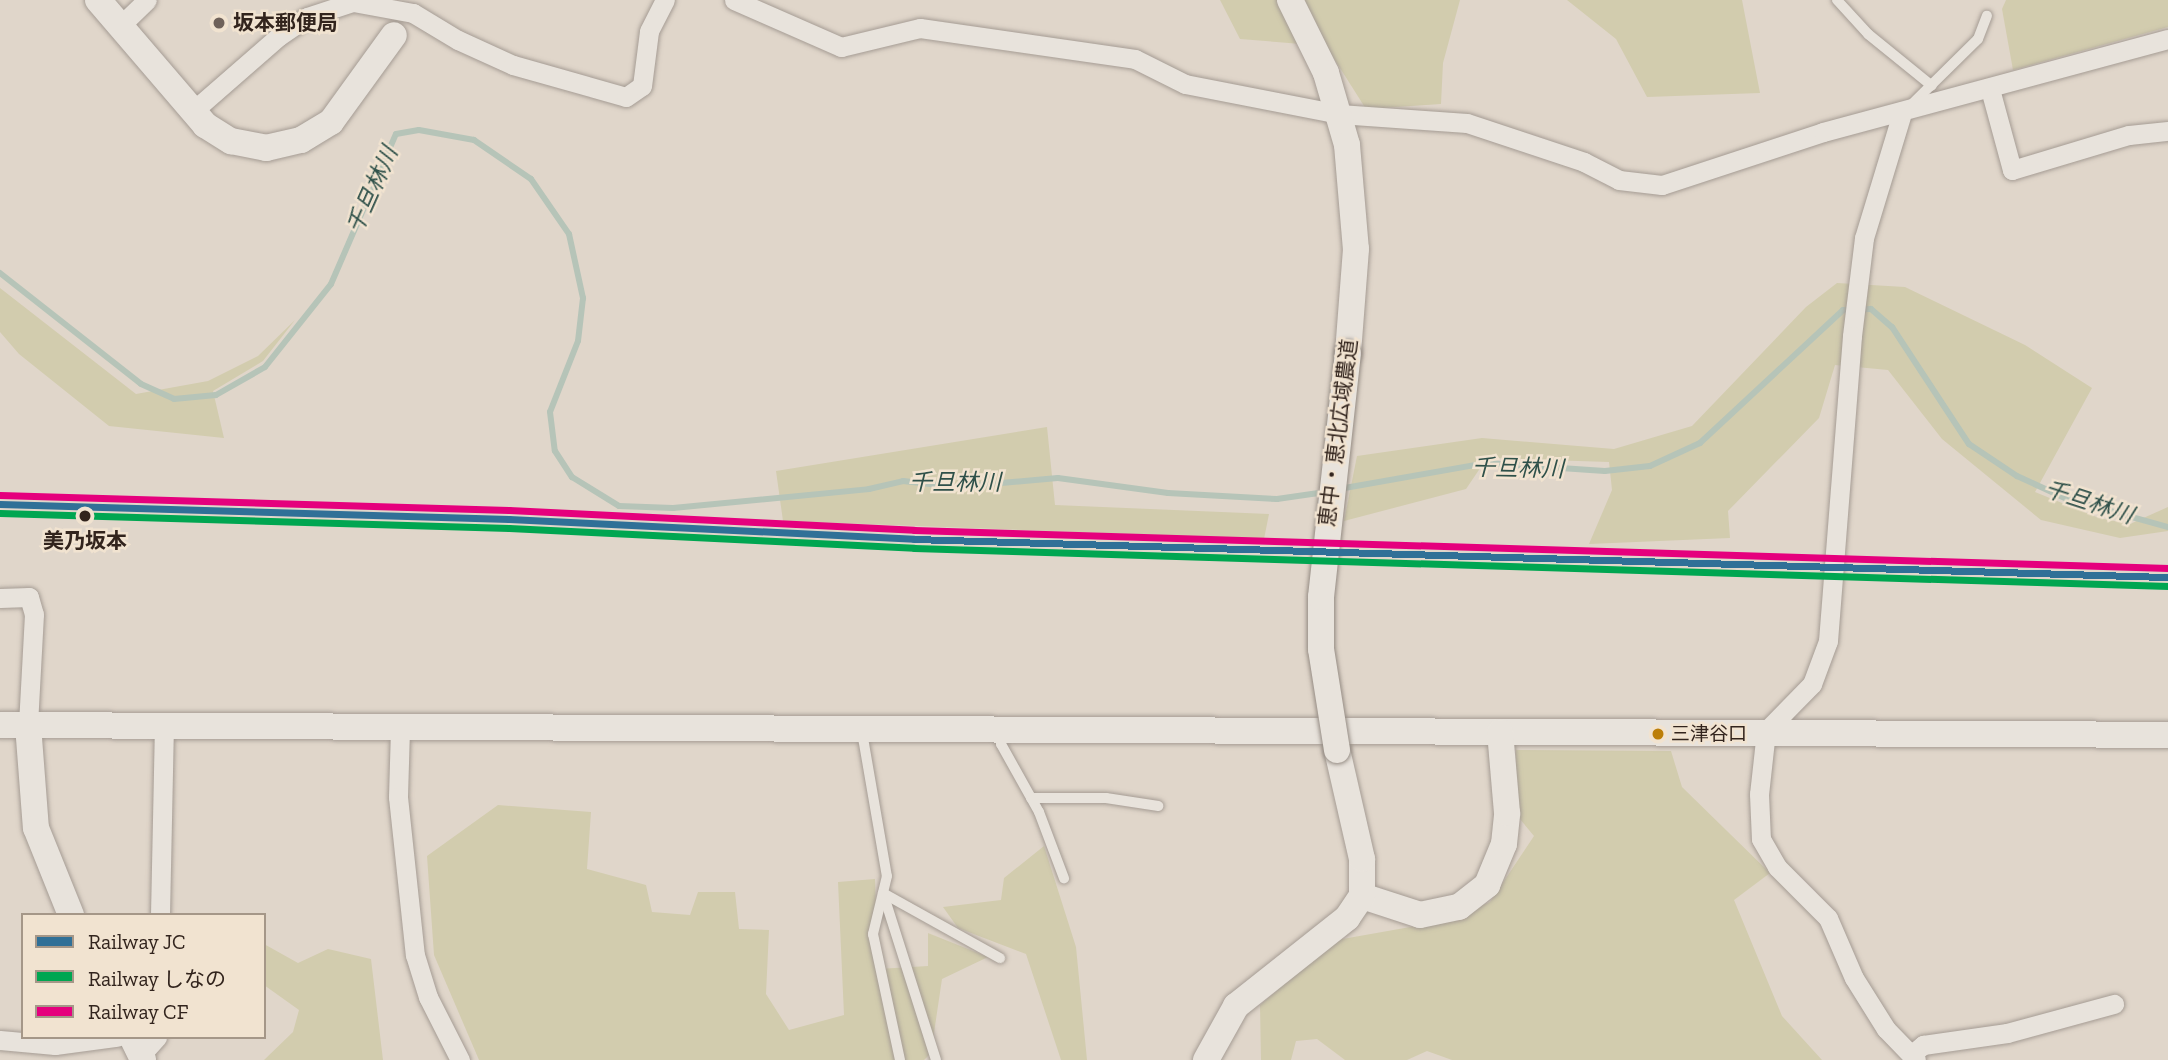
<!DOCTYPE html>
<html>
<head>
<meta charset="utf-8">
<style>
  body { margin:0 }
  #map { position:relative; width:2168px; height:1060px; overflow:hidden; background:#e0d6ca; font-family:"Zilla Slab","Noto Sans JP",serif }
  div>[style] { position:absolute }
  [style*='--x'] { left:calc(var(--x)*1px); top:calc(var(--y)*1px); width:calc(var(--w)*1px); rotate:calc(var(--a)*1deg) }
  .green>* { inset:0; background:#d2ccae }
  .stream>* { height:6px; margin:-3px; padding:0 3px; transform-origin:3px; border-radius:3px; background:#b6c4b8 }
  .roads { filter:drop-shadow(0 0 2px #a59c94) drop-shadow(0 0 2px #a59c94) }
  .lane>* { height:10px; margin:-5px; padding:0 5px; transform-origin:5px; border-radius:5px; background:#e8e3dc }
  .street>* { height:19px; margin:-9.5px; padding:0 9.5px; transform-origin:9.5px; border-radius:9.5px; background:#e8e3dc }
  .secondary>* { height:26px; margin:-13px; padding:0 13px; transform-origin:13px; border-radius:13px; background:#e8e3dc }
  .bridges { filter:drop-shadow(0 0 2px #958c84) drop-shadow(0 0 2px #958c84) }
  .secondary-bridge>* { height:26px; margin:-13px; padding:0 13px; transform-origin:13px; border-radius:13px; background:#e8e3dc }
  .rail-1>* { height:7px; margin:-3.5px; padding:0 3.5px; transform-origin:3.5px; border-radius:3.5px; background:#307097 }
  .rail-2>* { height:7px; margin:-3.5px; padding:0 3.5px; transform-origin:3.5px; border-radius:3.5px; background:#00a651 }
  .rail-3>* { height:7px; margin:-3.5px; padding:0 3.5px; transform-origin:3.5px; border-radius:3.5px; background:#e5007d }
  .dots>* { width:19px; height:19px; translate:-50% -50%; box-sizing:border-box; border:4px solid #f1e3d0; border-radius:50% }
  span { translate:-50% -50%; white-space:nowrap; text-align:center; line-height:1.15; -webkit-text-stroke:5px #f1e3d0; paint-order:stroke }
  .bus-label { font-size:19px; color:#32241d }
  .left { translate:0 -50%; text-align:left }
  .poi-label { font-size:21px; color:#32241d; font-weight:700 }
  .street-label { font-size:21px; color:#32241d }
  .stop-label { font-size:21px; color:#32241d; font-weight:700 }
  .water-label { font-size:23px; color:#2e5049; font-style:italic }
  .legend { position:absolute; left:21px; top:913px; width:245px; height:126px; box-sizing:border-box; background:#f1e3d0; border:2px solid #a59788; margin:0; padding:9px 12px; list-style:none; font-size:21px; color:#32241d }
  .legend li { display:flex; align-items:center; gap:14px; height:35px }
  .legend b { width:35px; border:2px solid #a59788 }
</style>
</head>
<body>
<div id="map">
  <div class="green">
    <div style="clip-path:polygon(1220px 0,1460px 0,1443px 63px,1441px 104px,1366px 109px,1326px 46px,1240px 39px)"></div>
    <div style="clip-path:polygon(1567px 0,1742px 0,1760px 93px,1647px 97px,1616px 39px)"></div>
    <div style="clip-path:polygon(2006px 0,2168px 0,2168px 27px,2013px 70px,2002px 9px)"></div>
    <div style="clip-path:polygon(1837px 283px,1905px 287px,2025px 345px,2092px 388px,2035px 492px,2099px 518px,2130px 524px,2168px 507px,2168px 531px,2120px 538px,2041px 520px,1942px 439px,1888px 370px,1835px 365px,1819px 418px,1728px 511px,1730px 538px,1589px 544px,1612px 490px,1609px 462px,1487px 458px,1466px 489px,1344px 521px,1357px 456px,1482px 438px,1614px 449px,1692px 426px,1806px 307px)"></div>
    <div style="clip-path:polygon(0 288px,136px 394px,208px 381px,258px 356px,295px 320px,263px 361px,213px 391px,224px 438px,109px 426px,19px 354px,0 332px)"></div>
    <div style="clip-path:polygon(1047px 427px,1055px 505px,1269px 514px,1264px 539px,783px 521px,776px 471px)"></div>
    <div style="clip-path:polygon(1516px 750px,1671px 751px,1682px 787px,1770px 873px,1734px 900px,1782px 1016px,1822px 1060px,1452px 1060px,1427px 1051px,1407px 1060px,1345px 1060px,1317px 1039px,1296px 1041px,1291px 1060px,1261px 1060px,1260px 1005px,1337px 940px,1444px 921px,1490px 902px,1534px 836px,1515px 813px)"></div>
    <div style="clip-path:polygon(498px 805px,591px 812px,587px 869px,646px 885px,652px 912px,690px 915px,698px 892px,735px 892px,739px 929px,769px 930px,766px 994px,789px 1030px,844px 1015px,838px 882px,875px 879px,878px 969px,928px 966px,928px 933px,988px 957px,942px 979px,931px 1053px,924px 1060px,479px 1060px,434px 955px,427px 856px)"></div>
    <div style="clip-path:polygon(1044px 846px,1076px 947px,1087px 1060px,1061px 1060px,1026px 954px,958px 928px,943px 907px,1001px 900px,1004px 878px)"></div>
    <div style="clip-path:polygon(264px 944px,298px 963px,328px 949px,371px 959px,383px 1060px,264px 1060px,293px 1032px,299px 1010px,264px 985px)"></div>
  </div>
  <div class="stream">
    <div style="--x:0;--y:273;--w:179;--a:38.2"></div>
    <div style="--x:141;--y:384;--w:36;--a:24"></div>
    <div style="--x:174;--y:399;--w:42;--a:-5.4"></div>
    <div style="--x:216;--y:395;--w:56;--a:-29.7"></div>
    <div style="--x:265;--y:367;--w:106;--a:-51.5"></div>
    <div style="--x:331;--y:284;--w:163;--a:-66.6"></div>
    <div style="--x:396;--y:134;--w:23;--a:-10"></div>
    <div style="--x:419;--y:130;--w:56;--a:10.3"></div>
    <div style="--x:474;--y:140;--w:69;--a:34.4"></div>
    <div style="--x:531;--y:179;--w:67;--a:55.4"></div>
    <div style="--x:569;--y:234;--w:66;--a:77.7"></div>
    <div style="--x:583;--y:298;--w:43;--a:96.6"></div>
    <div style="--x:578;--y:341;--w:76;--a:111.5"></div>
    <div style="--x:550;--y:412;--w:39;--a:83"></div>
    <div style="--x:555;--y:451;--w:31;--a:57"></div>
    <div style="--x:572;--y:477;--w:55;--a:31.7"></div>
    <div style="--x:619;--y:506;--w:54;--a:2.1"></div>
    <div style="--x:673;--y:508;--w:197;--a:-5.5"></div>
    <div style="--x:869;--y:489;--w:35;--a:-13"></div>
    <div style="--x:903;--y:481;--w:54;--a:6.3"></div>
    <div style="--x:957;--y:487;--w:101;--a:-5.1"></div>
    <div style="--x:1058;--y:478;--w:111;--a:7.8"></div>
    <div style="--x:1168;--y:493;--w:109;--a:3.2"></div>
    <div style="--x:1277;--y:499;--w:49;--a:-8.3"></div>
    <div style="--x:1339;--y:489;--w:149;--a:-10"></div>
    <div style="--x:1486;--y:463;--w:119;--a:3.8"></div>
    <div style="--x:1605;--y:471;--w:45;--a:-6.3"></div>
    <div style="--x:1650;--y:466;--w:55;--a:-24.7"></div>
    <div style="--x:1700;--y:443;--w:195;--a:-42.9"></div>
    <div style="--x:1843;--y:310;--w:28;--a:-2"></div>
    <div style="--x:1871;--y:309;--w:28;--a:41"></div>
    <div style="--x:1892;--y:327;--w:140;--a:56.7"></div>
    <div style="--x:1969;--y:444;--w:58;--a:33.7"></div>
    <div style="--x:2017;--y:476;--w:55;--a:24.7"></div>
    <div style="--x:2067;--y:499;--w:105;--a:15.5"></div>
  </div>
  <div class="roads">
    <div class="lane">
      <div style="--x:1837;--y:0;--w:46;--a:47.6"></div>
      <div style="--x:1868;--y:34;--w:82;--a:39.1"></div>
      <div style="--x:1913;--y:103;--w:91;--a:-44.6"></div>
      <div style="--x:1978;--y:39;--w:25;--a:-69"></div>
      <div style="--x:862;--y:732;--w:146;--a:80.2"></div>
      <div style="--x:887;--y:876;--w:60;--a:103.6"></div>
      <div style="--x:873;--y:934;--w:129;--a:77.9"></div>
      <div style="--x:1001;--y:733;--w:11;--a:90"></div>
      <div style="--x:1001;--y:744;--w:78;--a:60.8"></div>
      <div style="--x:1039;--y:812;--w:71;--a:69.3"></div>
      <div style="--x:1031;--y:798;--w:75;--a:0"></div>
      <div style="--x:1106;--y:798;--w:53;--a:8.7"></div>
      <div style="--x:936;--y:1060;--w:175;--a:-107.6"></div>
      <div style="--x:883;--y:893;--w:134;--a:29.1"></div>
    </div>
    <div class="street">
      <div style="--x:734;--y:0;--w:117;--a:23.7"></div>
      <div style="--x:841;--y:47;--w:81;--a:-13.5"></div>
      <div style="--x:920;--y:28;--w:217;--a:8.2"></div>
      <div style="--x:1135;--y:59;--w:56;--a:26.6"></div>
      <div style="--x:1185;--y:84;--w:157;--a:11"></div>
      <div style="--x:1339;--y:114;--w:128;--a:4"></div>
      <div style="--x:1467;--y:123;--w:123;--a:18.4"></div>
      <div style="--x:1584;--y:162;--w:39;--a:27"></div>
      <div style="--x:1619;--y:180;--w:43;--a:6.6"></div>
      <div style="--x:1662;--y:185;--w:169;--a:-18.2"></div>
      <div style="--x:1823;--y:132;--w:357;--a:-15.1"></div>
      <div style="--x:120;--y:26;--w:37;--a:-44"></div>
      <div style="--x:1990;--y:89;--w:84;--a:74.8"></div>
      <div style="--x:2012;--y:170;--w:122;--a:-16.7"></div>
      <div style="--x:2129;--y:135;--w:39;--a:-6"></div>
      <div style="--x:193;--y:111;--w:114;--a:-41.1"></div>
      <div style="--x:279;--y:36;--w:34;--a:-34"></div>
      <div style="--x:307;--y:17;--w:48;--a:-18.1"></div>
      <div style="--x:353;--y:2;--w:61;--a:10.4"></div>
      <div style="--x:413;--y:13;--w:52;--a:31"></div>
      <div style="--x:458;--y:40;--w:60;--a:24.4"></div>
      <div style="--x:513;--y:65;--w:117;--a:15.8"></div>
      <div style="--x:626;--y:97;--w:19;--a:-35"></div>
      <div style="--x:642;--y:86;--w:55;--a:-82.7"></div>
      <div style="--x:649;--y:31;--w:35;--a:-63"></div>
      <div style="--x:1902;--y:113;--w:131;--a:106.9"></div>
      <div style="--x:1864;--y:238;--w:99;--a:97"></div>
      <div style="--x:1852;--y:336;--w:306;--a:94.5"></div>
      <div style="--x:1828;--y:641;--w:46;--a:110.4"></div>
      <div style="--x:1812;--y:684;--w:66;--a:134.4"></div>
      <div style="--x:1766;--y:731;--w:63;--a:96.3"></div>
      <div style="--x:1759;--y:794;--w:45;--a:87.5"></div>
      <div style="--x:1761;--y:839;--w:32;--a:60"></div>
      <div style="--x:1777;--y:867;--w:72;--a:45"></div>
      <div style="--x:1828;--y:918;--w:65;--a:66.6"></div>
      <div style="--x:1854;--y:978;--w:60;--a:57.9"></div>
      <div style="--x:1886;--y:1029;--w:43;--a:45.9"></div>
      <div style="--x:0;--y:598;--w:29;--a:-2"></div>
      <div style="--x:29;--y:597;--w:18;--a:74"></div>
      <div style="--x:34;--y:614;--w:111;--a:93.1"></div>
      <div style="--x:400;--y:729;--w:68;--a:91.7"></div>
      <div style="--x:398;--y:797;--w:159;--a:83.9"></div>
      <div style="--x:415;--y:955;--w:44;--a:72.8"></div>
      <div style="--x:428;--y:997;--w:71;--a:63.1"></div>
      <div style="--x:160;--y:915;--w:190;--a:-88.8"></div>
      <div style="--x:0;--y:1040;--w:55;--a:5.2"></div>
      <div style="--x:55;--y:1045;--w:62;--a:-7.5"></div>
      <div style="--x:141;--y:1055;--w:24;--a:-48"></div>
      <div style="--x:1911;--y:1055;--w:16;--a:-40"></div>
      <div style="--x:1923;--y:1045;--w:85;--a:-8.1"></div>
      <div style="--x:2007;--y:1033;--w:111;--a:-15.2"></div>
    </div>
    <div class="secondary">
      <div style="--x:98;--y:0;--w:165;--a:49.4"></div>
      <div style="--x:205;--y:125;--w:31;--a:32"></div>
      <div style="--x:231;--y:141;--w:36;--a:11"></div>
      <div style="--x:266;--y:148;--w:36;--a:-13"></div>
      <div style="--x:301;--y:140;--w:35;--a:-31"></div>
      <div style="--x:331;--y:122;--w:107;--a:-54.1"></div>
      <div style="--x:1290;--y:0;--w:81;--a:63.7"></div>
      <div style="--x:1326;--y:73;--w:75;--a:73.7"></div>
      <div style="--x:1347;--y:145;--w:104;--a:85.1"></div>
      <div style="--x:1356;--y:249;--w:104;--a:94.4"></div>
      <div style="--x:0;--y:725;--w:2168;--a:0.26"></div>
      <div style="--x:28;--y:725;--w:103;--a:85.6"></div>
      <div style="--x:36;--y:828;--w:94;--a:68.1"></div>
      <div style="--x:1362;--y:896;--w:61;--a:18.1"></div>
      <div style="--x:1420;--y:915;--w:40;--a:-12"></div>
      <div style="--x:1459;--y:907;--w:36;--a:-38"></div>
      <div style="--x:1487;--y:885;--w:44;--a:-67.5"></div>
      <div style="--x:1504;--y:844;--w:31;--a:-84"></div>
      <div style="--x:1507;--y:813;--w:81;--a:-94.9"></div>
      <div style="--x:132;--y:1037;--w:25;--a:64"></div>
      <div style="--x:1206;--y:1060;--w:62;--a:-60.9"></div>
      <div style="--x:1236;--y:1006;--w:142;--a:-38.4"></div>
      <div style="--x:1347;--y:918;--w:27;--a:-56"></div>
      <div style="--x:1362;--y:896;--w:37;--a:-90"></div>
      <div style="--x:1362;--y:859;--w:112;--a:-102.9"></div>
    </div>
  </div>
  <div class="bridges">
    <div class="secondary-bridge">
      <div style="--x:1337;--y:750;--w:102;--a:-99"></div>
      <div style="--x:1321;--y:649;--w:52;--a:-90"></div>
      <div style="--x:1321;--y:597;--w:245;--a:-83.7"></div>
    </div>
  </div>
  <div class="rail-1">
    <div style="--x:0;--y:504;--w:509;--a:1.69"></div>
    <div style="--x:509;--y:519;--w:405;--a:2.8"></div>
    <div style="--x:914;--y:539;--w:1255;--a:1.74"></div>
  </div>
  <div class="rail-2">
    <div style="--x:0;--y:513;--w:509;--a:1.69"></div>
    <div style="--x:509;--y:528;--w:405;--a:2.8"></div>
    <div style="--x:914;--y:548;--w:1255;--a:1.74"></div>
  </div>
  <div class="rail-3">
    <div style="--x:0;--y:495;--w:509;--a:1.69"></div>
    <div style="--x:509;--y:510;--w:405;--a:2.8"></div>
    <div style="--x:914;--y:530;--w:1255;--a:1.74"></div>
  </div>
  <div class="dots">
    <div style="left:219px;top:23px;background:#6f625a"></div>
    <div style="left:85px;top:516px;background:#32241d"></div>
    <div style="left:1658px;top:734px;background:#bc7f09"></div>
  </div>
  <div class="bus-label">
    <span class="left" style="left:1671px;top:734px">三津谷口</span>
  </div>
  <div class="poi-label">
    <span class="left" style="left:233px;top:23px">坂本郵便局</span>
  </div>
  <div class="street-label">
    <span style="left:1338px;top:433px;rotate:-83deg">恵中・恵北広域農道</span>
  </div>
  <div class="stop-label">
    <span style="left:85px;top:541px">美乃坂本</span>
  </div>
  <div class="water-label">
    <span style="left:372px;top:190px;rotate:-66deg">千旦林川</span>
    <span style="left:1518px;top:468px;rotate:1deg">千旦林川</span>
    <span style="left:955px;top:482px">千旦林川</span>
    <span style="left:2089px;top:502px;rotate:18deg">千旦林川</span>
  </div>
  <ul class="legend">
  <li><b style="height:9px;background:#307097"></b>Railway JC</li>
  <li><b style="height:9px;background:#00a651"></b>Railway しなの</li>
  <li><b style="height:9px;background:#e5007d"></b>Railway CF</li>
  </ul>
</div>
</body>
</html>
